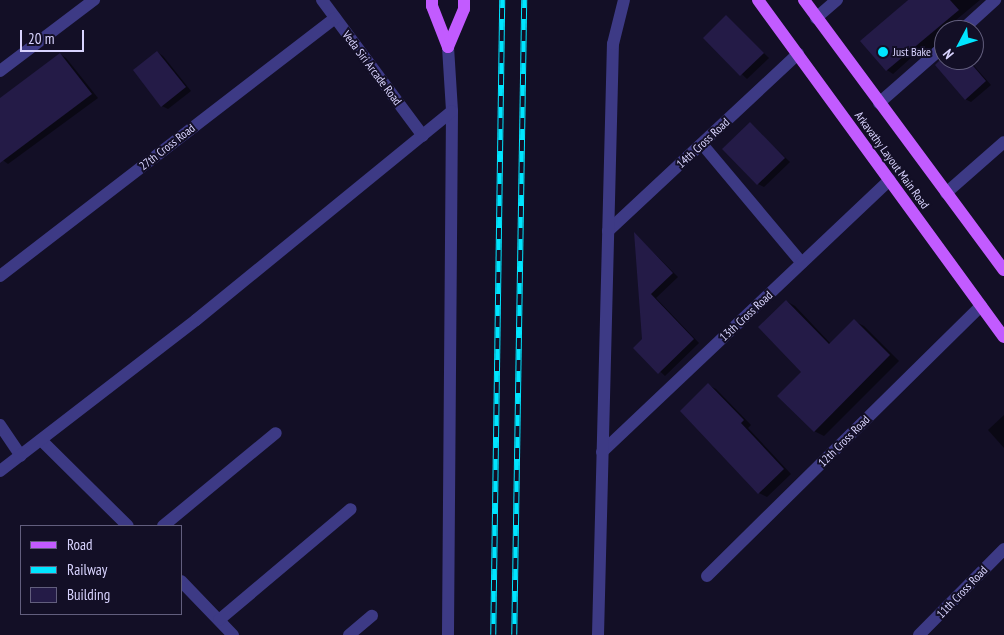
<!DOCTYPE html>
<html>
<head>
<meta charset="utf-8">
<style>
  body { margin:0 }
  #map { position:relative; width:1004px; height:635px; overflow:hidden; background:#130f26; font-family:"PT Sans Narrow",sans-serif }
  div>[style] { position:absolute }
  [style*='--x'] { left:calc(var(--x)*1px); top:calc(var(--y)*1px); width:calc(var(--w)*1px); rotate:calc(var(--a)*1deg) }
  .shadow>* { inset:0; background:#0007 }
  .building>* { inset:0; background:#241b47 }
  .minor>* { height:12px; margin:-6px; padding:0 6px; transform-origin:6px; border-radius:6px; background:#3d3a85 }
  .major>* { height:12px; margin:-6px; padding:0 6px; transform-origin:6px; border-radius:6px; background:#c25bff }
  .rail>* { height:5.5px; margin-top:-2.75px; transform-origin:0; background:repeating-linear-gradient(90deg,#130f26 0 11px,#00e5ff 0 22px); box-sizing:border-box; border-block:1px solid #00e5ff }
  .dots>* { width:14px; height:14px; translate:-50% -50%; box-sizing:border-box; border:2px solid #130f26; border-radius:50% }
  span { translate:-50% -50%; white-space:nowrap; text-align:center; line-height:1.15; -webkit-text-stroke:4px #130f26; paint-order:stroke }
  .poi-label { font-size:12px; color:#d9d4ff }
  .left { translate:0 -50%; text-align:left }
  .street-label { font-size:12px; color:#d9d4ff }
  .legend { position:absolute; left:20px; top:525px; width:162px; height:90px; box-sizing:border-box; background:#130f26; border:1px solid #625e7d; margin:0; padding:6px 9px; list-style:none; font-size:15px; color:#d9d4ff }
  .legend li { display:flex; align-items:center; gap:10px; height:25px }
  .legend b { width:25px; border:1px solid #625e7d }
  .north { position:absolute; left:934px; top:20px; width:50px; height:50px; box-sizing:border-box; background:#130f26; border:1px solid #625e7d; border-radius:50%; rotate:230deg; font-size:14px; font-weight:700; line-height:20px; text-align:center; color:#d9d4ff }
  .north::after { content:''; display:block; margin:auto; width:18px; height:22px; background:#00e5ff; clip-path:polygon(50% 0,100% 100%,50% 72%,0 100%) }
  .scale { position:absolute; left:20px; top:30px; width:64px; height:22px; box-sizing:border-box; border:2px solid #d9d4ff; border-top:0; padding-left:6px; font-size:15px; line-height:18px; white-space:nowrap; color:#d9d4ff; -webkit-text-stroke:4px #130f26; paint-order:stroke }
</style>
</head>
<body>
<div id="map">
  <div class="shadow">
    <div style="clip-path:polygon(908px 0,980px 0,944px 30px,944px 44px,931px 55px,922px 48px,893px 74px,887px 70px,862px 41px)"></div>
    <div style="clip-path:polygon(726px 17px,769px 58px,747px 79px,704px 38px)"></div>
    <div style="clip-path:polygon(157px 52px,163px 56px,191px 91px,168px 109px,162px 106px)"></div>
    <div style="clip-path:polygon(60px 54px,66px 58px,98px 98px,8px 164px,0 158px,0 99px)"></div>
    <div style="clip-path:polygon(944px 58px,944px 60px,969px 60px,991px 85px,971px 102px,965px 99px,936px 65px)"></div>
    <div style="clip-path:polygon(750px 124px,790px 162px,764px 187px,758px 184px)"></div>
    <div style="clip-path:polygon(635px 234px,678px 277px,656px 298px,699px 343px,665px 376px,635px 348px,643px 339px)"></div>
    <div style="clip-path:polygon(786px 301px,795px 306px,831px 344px,854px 321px,864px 326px,899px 361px,824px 436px,814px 431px)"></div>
    <div style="clip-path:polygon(708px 385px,716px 389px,751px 425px,748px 428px,791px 474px,767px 497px,759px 493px)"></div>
    <div style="clip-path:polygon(1004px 415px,1004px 448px,988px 430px)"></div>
  </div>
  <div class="building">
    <div style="clip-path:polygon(908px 0,950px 0,959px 10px,886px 71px,860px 41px)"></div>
    <div style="clip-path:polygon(726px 15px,764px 53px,740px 76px,703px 38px)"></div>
    <div style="clip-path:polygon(157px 51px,186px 87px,161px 107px,133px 70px)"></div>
    <div style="clip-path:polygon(60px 53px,92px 94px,0 163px,0 98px)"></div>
    <div style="clip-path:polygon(940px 60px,968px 60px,986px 81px,965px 100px,935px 65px)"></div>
    <div style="clip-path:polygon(750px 122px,785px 158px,757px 185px,722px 149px)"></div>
    <div style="clip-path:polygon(634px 232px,673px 273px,651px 294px,694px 339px,658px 374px,633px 348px,642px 339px)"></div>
    <div style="clip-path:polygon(786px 300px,829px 344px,854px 319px,890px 355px,814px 432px,777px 396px,801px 372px,758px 327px)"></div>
    <div style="clip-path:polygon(708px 383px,744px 420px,741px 423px,784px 469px,758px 494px,680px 411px)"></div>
  </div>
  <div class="minor">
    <div style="--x:322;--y:0;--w:169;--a:53.4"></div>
    <div style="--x:816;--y:18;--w:28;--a:-41"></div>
    <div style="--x:962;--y:30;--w:45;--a:-42.3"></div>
    <div style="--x:448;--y:47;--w:64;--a:86.4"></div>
    <div style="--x:452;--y:111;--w:524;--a:90.44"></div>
    <div style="--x:0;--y:71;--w:118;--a:-37.1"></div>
    <div style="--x:879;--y:103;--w:86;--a:-41.2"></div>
    <div style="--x:702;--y:144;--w:155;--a:50"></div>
    <div style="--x:946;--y:193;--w:77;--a:-41.3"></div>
    <div style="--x:608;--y:231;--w:260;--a:-43"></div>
    <div style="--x:0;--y:276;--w:423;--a:-37.6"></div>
    <div style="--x:0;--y:425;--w:37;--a:56"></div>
    <div style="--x:41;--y:440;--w:122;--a:44.7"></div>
    <div style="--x:602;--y:452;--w:396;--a:-43.4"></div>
    <div style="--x:0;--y:471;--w:247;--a:-37.6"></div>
    <div style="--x:196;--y:320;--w:330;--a:-39.2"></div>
    <div style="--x:163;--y:526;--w:146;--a:-39.5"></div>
    <div style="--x:707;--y:576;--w:385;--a:-44.6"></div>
    <div style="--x:181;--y:581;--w:75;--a:46.1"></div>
    <div style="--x:219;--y:620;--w:172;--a:-40.1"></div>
    <div style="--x:349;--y:635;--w:30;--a:-40"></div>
    <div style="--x:598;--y:635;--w:591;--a:-88.55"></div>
    <div style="--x:613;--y:44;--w:45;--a:-76"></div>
    <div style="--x:919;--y:635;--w:121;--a:-45.3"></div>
  </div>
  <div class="major">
    <div style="--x:432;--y:0;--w:6;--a:90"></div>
    <div style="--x:432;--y:6;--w:44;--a:68.7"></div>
    <div style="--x:758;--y:0;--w:417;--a:53.9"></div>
    <div style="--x:804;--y:0;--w:336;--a:53.5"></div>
    <div style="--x:448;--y:47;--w:41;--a:-67.2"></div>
    <div style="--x:464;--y:9;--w:9;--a:-90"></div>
  </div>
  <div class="rail">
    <div style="--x:493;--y:635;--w:635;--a:-89.19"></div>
    <div style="--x:514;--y:635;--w:635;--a:-89.1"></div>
  </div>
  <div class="dots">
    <div style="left:883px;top:52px;background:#00e5ff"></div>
  </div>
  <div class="poi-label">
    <span class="left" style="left:893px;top:52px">Just Bake</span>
  </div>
  <div class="street-label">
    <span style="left:372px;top:68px;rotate:53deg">Veda Siri Arcade Road</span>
    <span style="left:703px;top:143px;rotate:-43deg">14th Cross Road</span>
    <span style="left:167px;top:147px;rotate:-38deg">27th Cross Road</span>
    <span style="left:892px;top:160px;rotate:54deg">Arkavathy Layout Main Road</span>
    <span style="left:746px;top:316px;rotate:-43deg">13th Cross Road</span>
    <span style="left:844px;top:441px;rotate:-45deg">12th Cross Road</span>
    <span style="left:962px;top:592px;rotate:-46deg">11th Cross Road</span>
  </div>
  <ul class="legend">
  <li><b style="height:6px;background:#c25bff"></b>Road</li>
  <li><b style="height:6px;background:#00e5ff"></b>Railway</li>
  <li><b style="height:14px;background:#241b47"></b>Building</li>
  </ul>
  <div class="north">N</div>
  <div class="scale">20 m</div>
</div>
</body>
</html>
